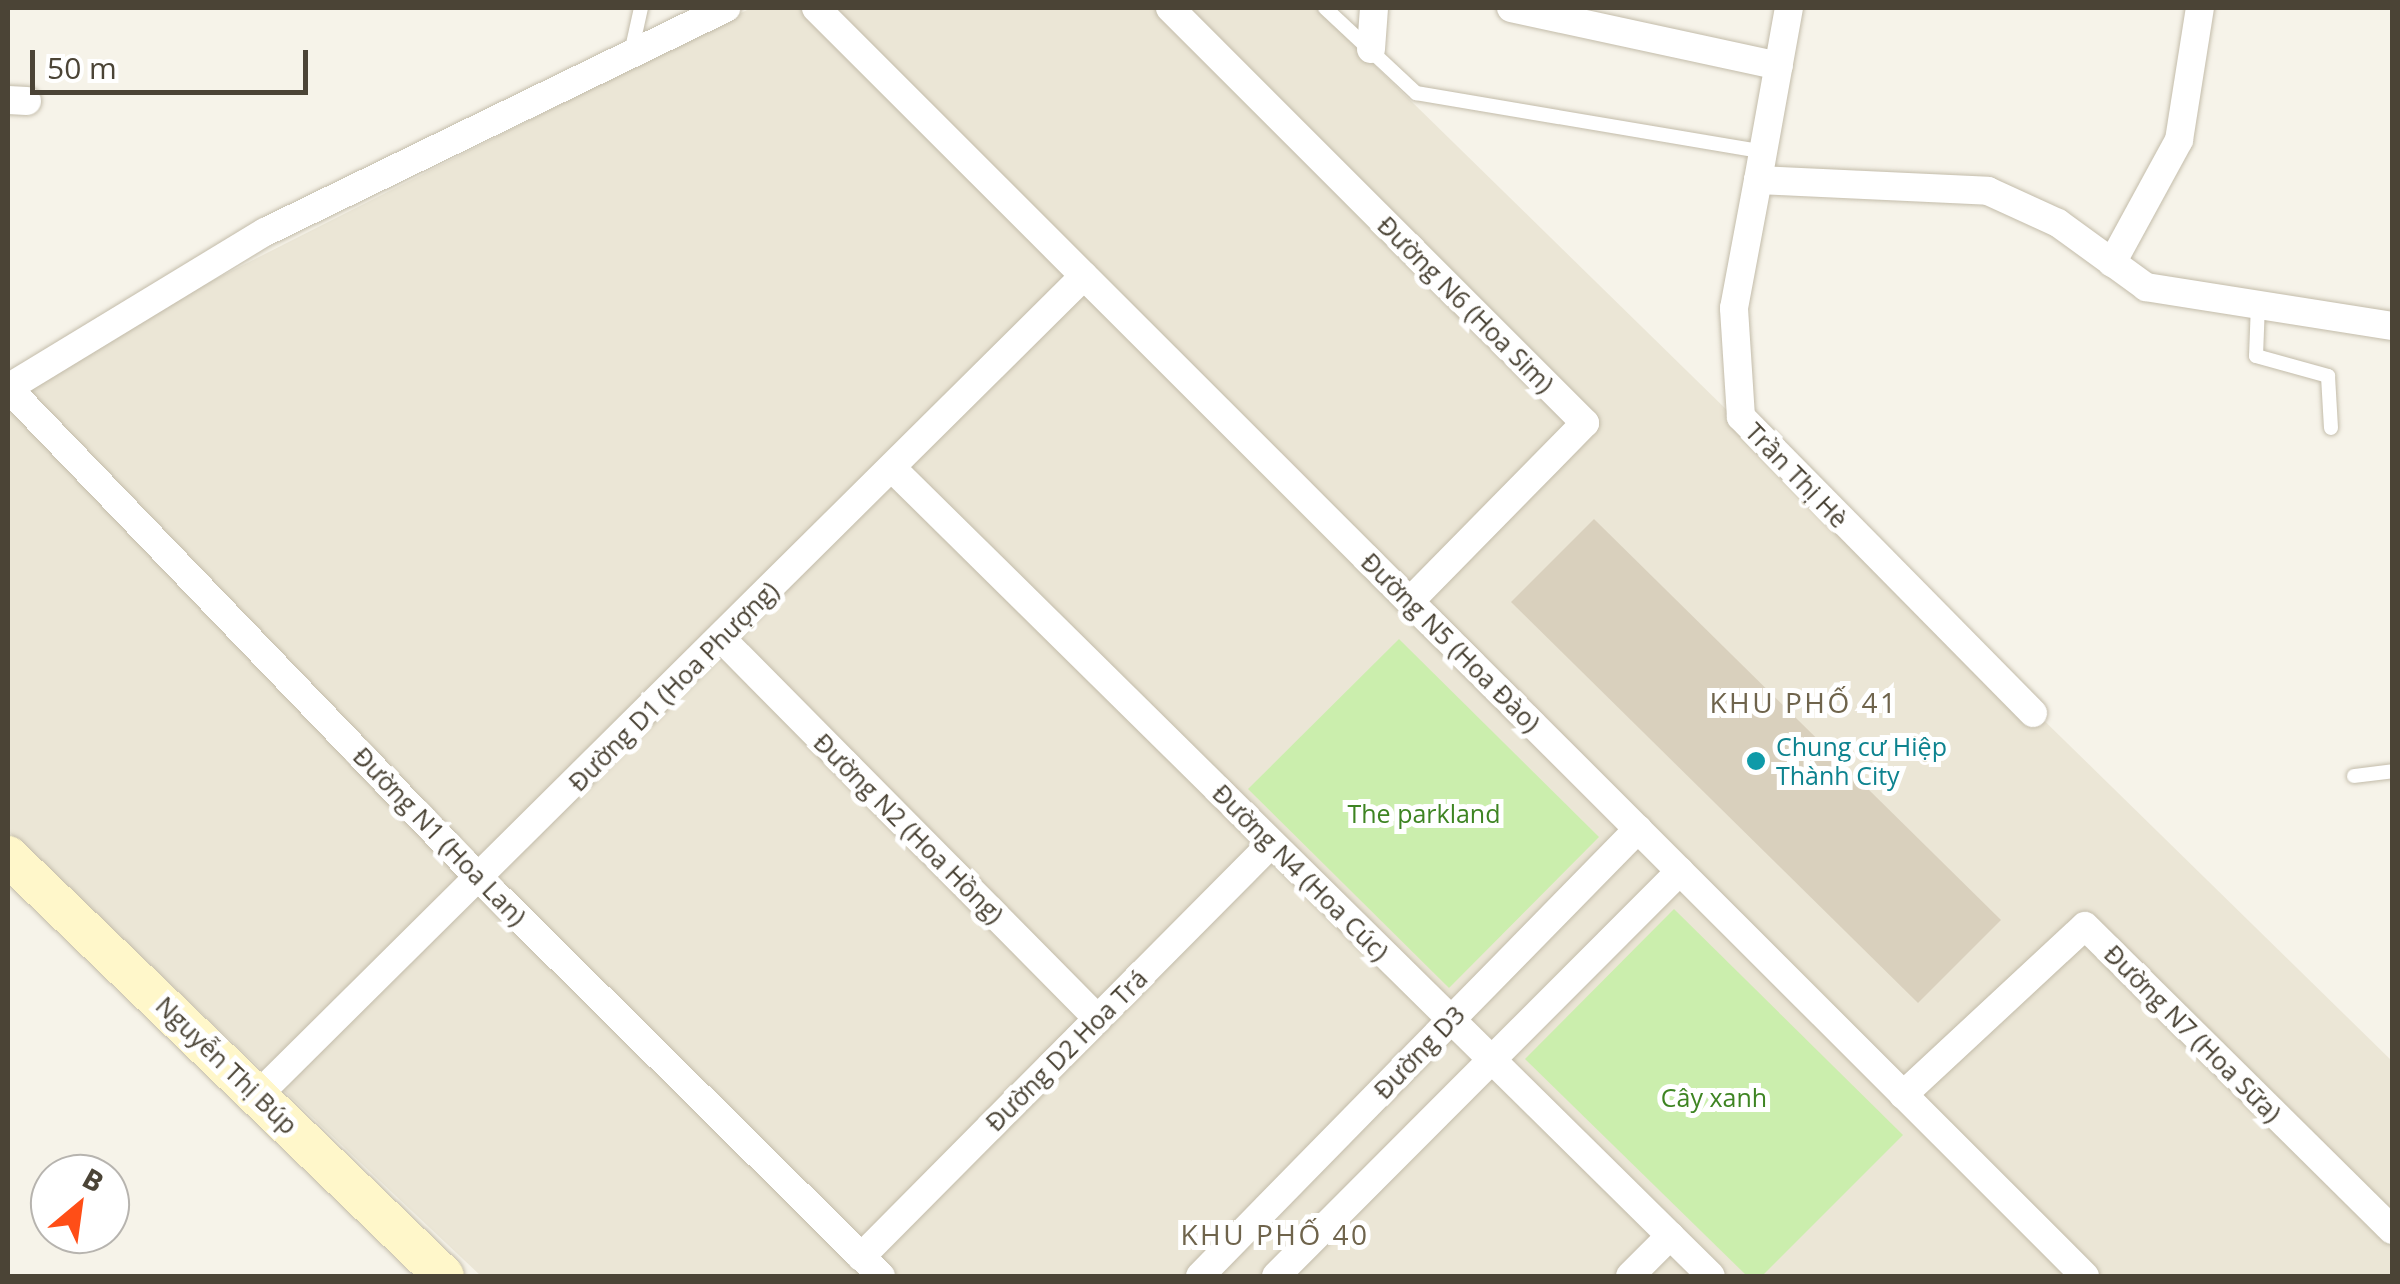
<!DOCTYPE html>
<html>
<head>
<meta charset="utf-8">
<style>
  body { margin:0 }
  #map { position:relative; width:2400px; height:1284px; overflow:hidden; background:#f6f3e9; font-family:"Open Sans",sans-serif }
  div>[style] { position:absolute }
  [style*='--x'] { left:calc(var(--x)*1px); top:calc(var(--y)*1px); width:calc(var(--w)*1px); rotate:calc(var(--a)*1deg) }
  .residential>* { inset:0; background:#ebe6d6 }
  .green>* { inset:0; background:#cbeead }
  .building>* { inset:0; background:#d9d0bd }
  .roads { filter:drop-shadow(0 0 2px #c3bcaa) drop-shadow(0 0 2px #c3bcaa) }
  .lane>* { height:14px; margin:-7px; padding:0 7px; transform-origin:7px; border-radius:7px; background:#fff }
  .street>* { height:28px; margin:-14px; padding:0 14px; transform-origin:14px; border-radius:14px; background:#fff }
  .secondary>* { height:40px; margin:-20px; padding:0 20px; transform-origin:20px; border-radius:20px; background:#fff7ca }
  .dots>* { width:28px; height:28px; translate:-50% -50%; box-sizing:border-box; border:5px solid #fff; border-radius:50% }
  span { translate:-50% -50%; white-space:nowrap; text-align:center; line-height:1.15; -webkit-text-stroke:10px #fff; paint-order:stroke }
  .street-label { font-size:25px; color:#4b4436 }
  .culture-label { font-size:25px; color:#0d838f }
  .left { translate:0 -50%; text-align:left }
  .park-label { font-size:25px; color:#3e8422 }
  .neighbourhood-label { font-size:28px; color:#6f644c; letter-spacing:2.5px }
  .frame { position:absolute; inset:0; border:10px solid #4b4436; pointer-events:none }
  .north { position:absolute; left:30px; top:1154px; width:100px; height:100px; box-sizing:border-box; background:#fff; border:2px solid #b7b4af; border-radius:50%; rotate:29deg; font-size:28px; font-weight:700; line-height:40px; text-align:center; color:#4b4436 }
  .north::after { content:''; display:block; margin:auto; width:35px; height:45px; background:#ff4e17; clip-path:polygon(50% 0,100% 100%,50% 72%,0 100%) }
  .scale { position:absolute; left:30px; top:50px; width:278px; height:45px; box-sizing:border-box; border:5px solid #4b4436; border-top:0; padding-left:12px; font-size:30px; line-height:35px; white-space:nowrap; color:#4b4436; -webkit-text-stroke:8px #fff; paint-order:stroke }
</style>
</head>
<body>
<div id="map">
  <div class="residential">
    <div style="clip-path:polygon(751px 8px,1316px 8px,2392px 1061px,2392px 1276px,481px 1276px,8px 831px,8px 384px)"></div>
  </div>
  <div class="green">
    <div style="clip-path:polygon(1399px 639px,1599px 837px,1449px 988px,1248px 789px)"></div>
    <div style="clip-path:polygon(1674px 909px,1903px 1135px,1762px 1276px,1747px 1276px,1525px 1059px)"></div>
  </div>
  <div class="building">
    <div style="clip-path:polygon(1594px 519px,2001px 920px,1918px 1003px,1511px 602px)"></div>
  </div>
  <div class="roads">
    <div class="lane">
      <div style="--x:1325;--y:8;--w:125;--a:43"></div>
      <div style="--x:1416;--y:93;--w:352;--a:9.6"></div>
      <div style="--x:631;--y:53;--w:46;--a:-77.5"></div>
      <div style="--x:2258;--y:304;--w:52;--a:92.2"></div>
      <div style="--x:2256;--y:356;--w:75;--a:15.5"></div>
      <div style="--x:2328;--y:376;--w:52;--a:86.7"></div>
      <div style="--x:2354;--y:776;--w:38;--a:-7"></div>
    </div>
    <div class="street">
      <div style="--x:816;--y:8;--w:1794;--a:44.98"></div>
      <div style="--x:1170;--y:8;--w:587;--a:45"></div>
      <div style="--x:1585;--y:423;--w:250;--a:134.5"></div>
      <div style="--x:1511;--y:8;--w:274;--a:12.2"></div>
      <div style="--x:1371;--y:49;--w:41;--a:-85.8"></div>
      <div style="--x:8;--y:100;--w:19;--a:3"></div>
      <div style="--x:1758;--y:180;--w:175;--a:-79.8"></div>
      <div style="--x:2112;--y:263;--w:140;--a:-61.4"></div>
      <div style="--x:2179;--y:140;--w:134;--a:-81"></div>
      <div style="--x:8;--y:388;--w:681;--a:46.13"></div>
      <div style="--x:480;--y:879;--w:564;--a:44.71"></div>
      <div style="--x:8;--y:388;--w:301;--a:-31.3"></div>
      <div style="--x:265;--y:232;--w:513;--a:-25.92"></div>
      <div style="--x:892;--y:468;--w:1150;--a:44.61"></div>
      <div style="--x:721;--y:638;--w:536;--a:45.3"></div>
      <div style="--x:2033;--y:713;--w:416;--a:-134.6"></div>
      <div style="--x:1741;--y:417;--w:109;--a:-93.7"></div>
      <div style="--x:1734;--y:308;--w:130;--a:-79.4"></div>
      <div style="--x:1758;--y:180;--w:230;--a:2.7"></div>
      <div style="--x:1988;--y:191;--w:77;--a:24.6"></div>
      <div style="--x:2058;--y:223;--w:109;--a:36"></div>
      <div style="--x:2146;--y:287;--w:249;--a:9"></div>
      <div style="--x:259;--y:1094;--w:1162;--a:-44.76"></div>
      <div style="--x:1903;--y:1095;--w:248;--a:-42.9"></div>
      <div style="--x:2085;--y:926;--w:432;--a:44.7"></div>
      <div style="--x:861;--y:1257;--w:583;--a:-45.21"></div>
      <div style="--x:1200;--y:1276;--w:626;--a:-45.58"></div>
      <div style="--x:1276;--y:1276;--w:572;--a:-45.07"></div>
      <div style="--x:1630;--y:1276;--w:57;--a:-45"></div>
    </div>
    <div class="secondary">
      <div style="--x:8;--y:856;--w:605;--a:43.93"></div>
    </div>
  </div>
  <div class="dots">
    <div style="left:1756px;top:761px;background:#0f9aa8"></div>
  </div>
  <div class="street-label">
    <span style="left:1466px;top:304px;rotate:45deg">Đường N6 (Hoa Sim)</span>
    <span style="left:1797px;top:475px;rotate:46deg">Trần Thị Hè</span>
    <span style="left:1451px;top:642px;rotate:45deg">Đường N5 (Hoa Đào)</span>
    <span style="left:673px;top:686px;rotate:-45deg">Đường D1 (Hoa Phượng)</span>
    <span style="left:909px;top:828px;rotate:45deg">Đường N2 (Hoa Hồng)</span>
    <span style="left:440px;top:836px;rotate:46deg">Đường N1 (Hoa Lan)</span>
    <span style="left:1301px;top:872px;rotate:45deg">Đường N4 (Hoa Cúc)</span>
    <span style="left:2193px;top:1033px;rotate:45deg">Đường N7 (Hoa Sữa)</span>
    <span style="left:1066px;top:1050px;rotate:-45deg">Đường D2 Hoa Trá</span>
    <span style="left:1419px;top:1052px;rotate:-46deg">Đường D3</span>
    <span style="left:227px;top:1065px;rotate:44deg">Nguyễn Thị Búp</span>
  </div>
  <div class="culture-label">
    <span class="left" style="left:1776px;top:761px">Chung cư Hiệp<br>Thành City</span>
  </div>
  <div class="park-label">
    <span style="left:1424px;top:813px">The parkland</span>
    <span style="left:1714px;top:1097px">Cây xanh</span>
  </div>
  <div class="neighbourhood-label">
    <span style="left:1804px;top:702px">KHU PHỐ 41</span>
    <span style="left:1275px;top:1234px">KHU PHỐ 40</span>
  </div>
  <div class="frame"></div>
  <div class="north">B</div>
  <div class="scale">50 m</div>
</div>
</body>
</html>
